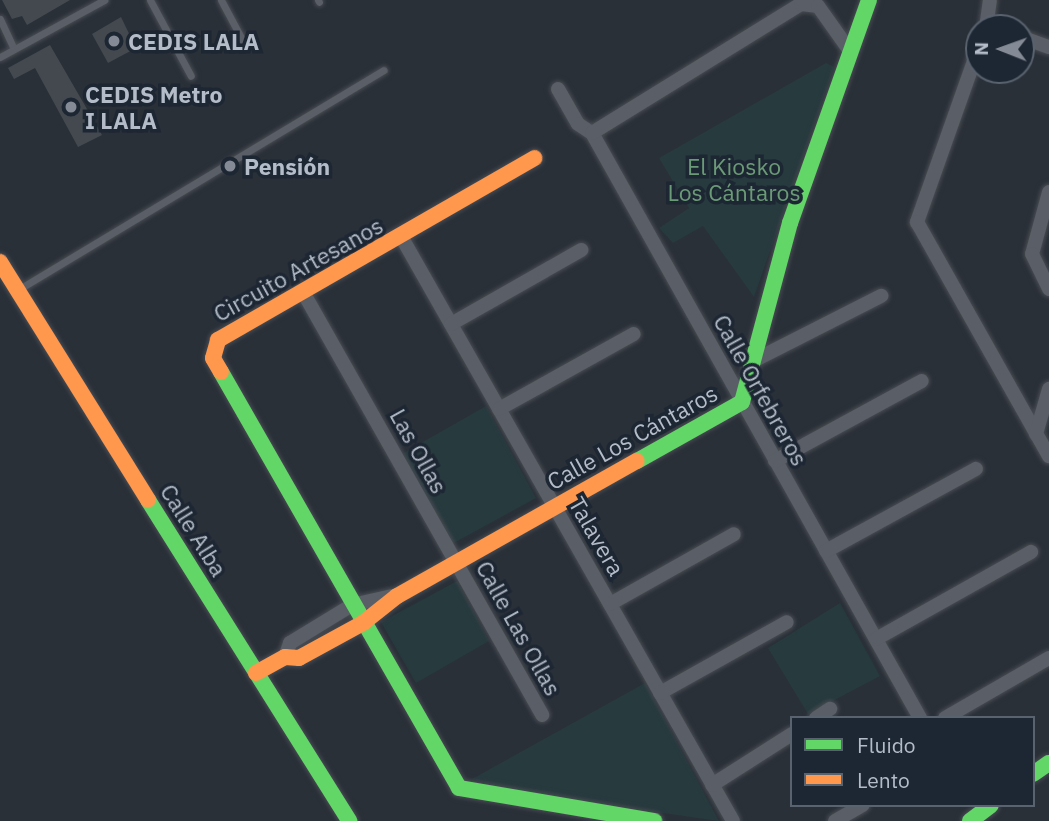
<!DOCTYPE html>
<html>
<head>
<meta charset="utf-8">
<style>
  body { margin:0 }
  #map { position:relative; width:1049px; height:821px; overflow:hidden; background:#2a3038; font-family:"IBM Plex Sans",sans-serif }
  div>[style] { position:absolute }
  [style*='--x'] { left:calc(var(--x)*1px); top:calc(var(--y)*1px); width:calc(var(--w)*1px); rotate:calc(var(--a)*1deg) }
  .green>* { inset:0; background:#273a3e }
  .building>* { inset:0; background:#444950 }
  .roads { filter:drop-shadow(0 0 2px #484c53) drop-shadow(0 0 2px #484c53) }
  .lane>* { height:7px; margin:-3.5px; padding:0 3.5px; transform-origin:3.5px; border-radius:3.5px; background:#5a5e66 }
  .street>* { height:14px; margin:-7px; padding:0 7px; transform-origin:7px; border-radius:7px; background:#5a5e66 }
  .fast>* { height:16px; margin:-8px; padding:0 8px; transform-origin:8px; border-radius:8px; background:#63d668 }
  .slow>* { height:16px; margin:-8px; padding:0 8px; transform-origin:8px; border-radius:8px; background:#ff974d }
  .dots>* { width:19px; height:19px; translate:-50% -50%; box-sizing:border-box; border:4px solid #1d2633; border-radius:50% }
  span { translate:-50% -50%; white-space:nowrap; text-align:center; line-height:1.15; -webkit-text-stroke:7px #1d2633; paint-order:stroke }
  .poi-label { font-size:23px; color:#b4bcc9; font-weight:700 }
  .left { translate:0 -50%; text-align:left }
  .park-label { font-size:23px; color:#6b9a76 }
  .street-label { font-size:23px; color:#b4bcc9 }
  .legend { position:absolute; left:790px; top:716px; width:245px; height:91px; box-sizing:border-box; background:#1d2633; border:2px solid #59626f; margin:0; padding:9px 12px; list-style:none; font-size:21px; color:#b4bcc9 }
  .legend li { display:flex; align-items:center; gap:14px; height:35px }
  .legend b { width:35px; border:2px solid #59626f }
  .north { position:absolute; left:965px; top:14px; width:70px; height:70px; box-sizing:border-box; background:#1d2633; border:2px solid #59626f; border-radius:50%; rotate:271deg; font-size:19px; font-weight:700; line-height:28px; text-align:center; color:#b4bcc9 }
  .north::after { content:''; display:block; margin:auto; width:24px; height:32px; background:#848b96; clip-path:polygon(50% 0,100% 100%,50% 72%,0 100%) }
</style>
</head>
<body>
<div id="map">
  <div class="green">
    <div style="clip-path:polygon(826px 63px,834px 67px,754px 297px,703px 226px,673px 243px,659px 228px,689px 208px,659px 158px)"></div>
    <div style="clip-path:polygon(486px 406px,536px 498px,450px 545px,400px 455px)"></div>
    <div style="clip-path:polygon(457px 581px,489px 641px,416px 683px,381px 622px)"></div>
    <div style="clip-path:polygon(840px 603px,880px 676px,808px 714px,768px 648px)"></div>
    <div style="clip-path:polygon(645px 683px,719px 821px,515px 792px,472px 779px)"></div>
  </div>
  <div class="building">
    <div style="clip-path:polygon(2px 0,70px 0,27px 25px,22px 16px,12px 19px)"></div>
    <div style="clip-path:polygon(121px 17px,136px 48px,108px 63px,92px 34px)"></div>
    <div style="clip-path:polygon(50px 45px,102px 135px,78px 147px,35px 68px,14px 79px,8px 68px)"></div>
  </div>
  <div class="roads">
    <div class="lane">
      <div style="--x:150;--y:0;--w:86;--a:61.7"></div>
      <div style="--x:221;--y:0;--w:51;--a:61.9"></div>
      <div style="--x:318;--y:0;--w:2;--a:63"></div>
      <div style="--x:0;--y:19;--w:33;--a:65"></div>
      <div style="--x:0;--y:57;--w:119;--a:-28.7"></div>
      <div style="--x:21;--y:288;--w:423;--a:-31"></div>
    </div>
    <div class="street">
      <div style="--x:986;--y:28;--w:28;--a:-82"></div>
      <div style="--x:1021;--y:37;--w:30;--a:20"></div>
      <div style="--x:979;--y:47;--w:186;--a:109.5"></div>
      <div style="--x:917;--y:222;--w:269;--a:60.6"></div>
      <div style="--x:558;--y:89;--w:40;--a:60.3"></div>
      <div style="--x:578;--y:124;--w:17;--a:33"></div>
      <div style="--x:592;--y:133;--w:671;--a:60.72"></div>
      <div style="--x:592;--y:133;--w:246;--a:-31.7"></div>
      <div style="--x:801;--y:4;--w:17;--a:7"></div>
      <div style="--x:818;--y:6;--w:55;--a:54.6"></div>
      <div style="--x:1049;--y:192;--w:64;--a:105.3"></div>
      <div style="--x:1032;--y:254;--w:39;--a:64"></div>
      <div style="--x:402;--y:238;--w:670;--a:60.41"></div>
      <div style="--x:303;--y:292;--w:486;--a:60.5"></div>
      <div style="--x:451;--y:324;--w:150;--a:-29.6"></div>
      <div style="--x:753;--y:361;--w:144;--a:-26.9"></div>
      <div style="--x:499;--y:409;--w:154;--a:-29.1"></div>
      <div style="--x:1036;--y:434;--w:47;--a:-73.9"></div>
      <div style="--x:775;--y:461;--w:167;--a:-28.6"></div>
      <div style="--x:826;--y:551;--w:171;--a:-28.7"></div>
      <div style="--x:610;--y:604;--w:142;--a:-29.4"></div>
      <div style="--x:876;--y:639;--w:178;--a:-29.3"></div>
      <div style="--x:285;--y:657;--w:15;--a:-70"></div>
      <div style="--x:290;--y:643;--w:73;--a:-31.5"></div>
      <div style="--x:352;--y:605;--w:41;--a:-12.7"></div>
      <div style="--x:660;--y:693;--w:145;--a:-29.2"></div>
      <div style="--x:816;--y:718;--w:17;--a:-33"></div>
      <div style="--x:945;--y:718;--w:120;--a:-30"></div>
      <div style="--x:712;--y:785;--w:95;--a:-32.5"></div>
      <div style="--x:835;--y:821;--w:32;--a:-30"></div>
    </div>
    <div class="fast">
      <div style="--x:221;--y:372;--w:479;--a:60.2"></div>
      <div style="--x:459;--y:788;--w:198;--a:9.6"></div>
      <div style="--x:637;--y:461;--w:120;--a:-29.3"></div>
      <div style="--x:742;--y:402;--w:185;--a:-75"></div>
      <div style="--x:790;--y:223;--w:237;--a:-70.5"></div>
      <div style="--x:148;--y:500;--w:379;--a:57.9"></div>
      <div style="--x:1033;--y:774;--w:19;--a:-35"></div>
      <div style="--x:970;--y:821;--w:26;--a:-37"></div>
    </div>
    <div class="slow">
      <div style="--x:0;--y:262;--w:280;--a:58.1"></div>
      <div style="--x:221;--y:372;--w:16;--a:-120"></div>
      <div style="--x:213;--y:358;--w:19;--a:-74"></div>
      <div style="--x:218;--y:340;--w:365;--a:-29.9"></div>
      <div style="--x:256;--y:673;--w:33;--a:-29"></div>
      <div style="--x:285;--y:657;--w:14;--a:4"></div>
      <div style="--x:299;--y:658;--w:73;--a:-28.7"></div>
      <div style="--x:363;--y:623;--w:43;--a:-38.5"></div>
      <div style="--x:397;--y:596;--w:275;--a:-29.4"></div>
    </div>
  </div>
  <div class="dots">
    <div style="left:114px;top:41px;background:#848b96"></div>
    <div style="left:71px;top:107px;background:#848b96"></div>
    <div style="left:230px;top:166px;background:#848b96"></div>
  </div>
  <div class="poi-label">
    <span class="left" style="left:128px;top:41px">CEDIS LALA</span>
    <span class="left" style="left:85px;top:107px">CEDIS Metro<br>I LALA</span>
    <span class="left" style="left:244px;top:166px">Pensión</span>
  </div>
  <div class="park-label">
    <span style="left:734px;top:179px">El Kiosko<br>Los Cántaros</span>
  </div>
  <div class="street-label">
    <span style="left:298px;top:269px;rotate:-29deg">Circuito Artesanos</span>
    <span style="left:761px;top:390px;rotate:61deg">Calle Orfebreros</span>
    <span style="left:632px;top:437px;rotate:-29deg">Calle Los Cántaros</span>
    <span style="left:419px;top:451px;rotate:61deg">Las Ollas</span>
    <span style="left:194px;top:530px;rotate:58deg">Calle Alba</span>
    <span style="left:597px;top:536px;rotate:60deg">Talavera</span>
    <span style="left:519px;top:628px;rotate:61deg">Calle Las Ollas</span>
  </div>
  <ul class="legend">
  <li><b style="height:9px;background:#63d668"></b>Fluido</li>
  <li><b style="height:9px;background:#ff974d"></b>Lento</li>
  </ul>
  <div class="north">N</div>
</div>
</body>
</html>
